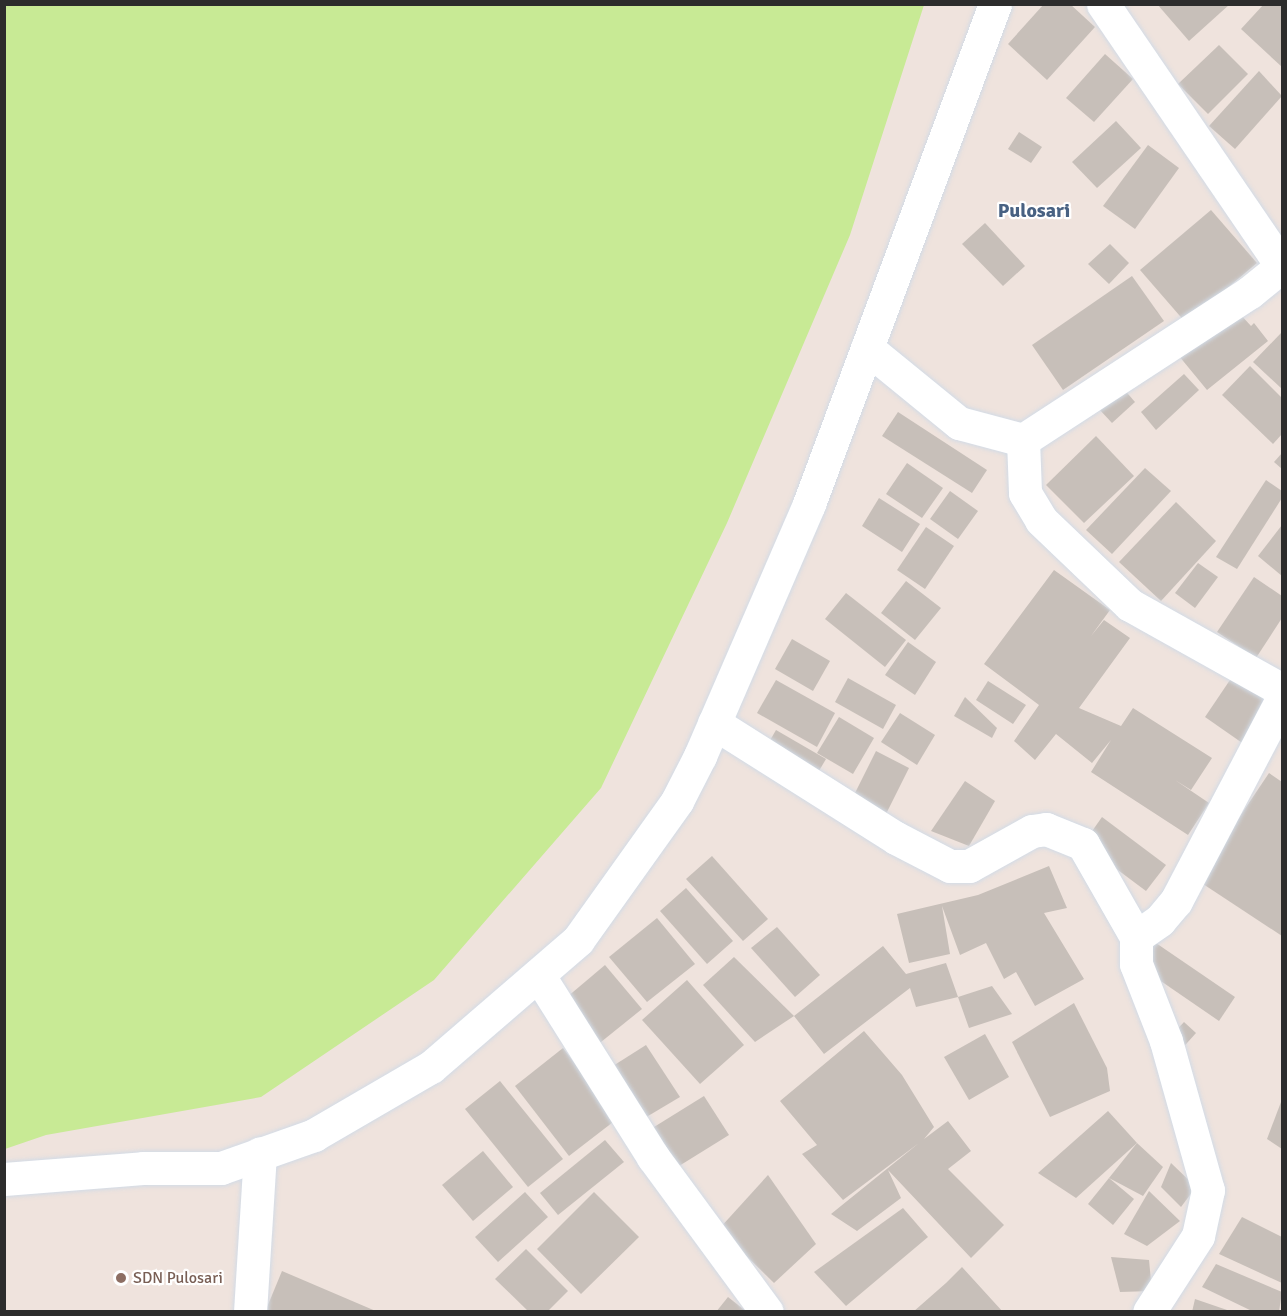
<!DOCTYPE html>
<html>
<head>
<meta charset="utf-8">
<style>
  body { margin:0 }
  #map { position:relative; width:1287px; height:1316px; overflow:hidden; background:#efe3dd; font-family:Signika,sans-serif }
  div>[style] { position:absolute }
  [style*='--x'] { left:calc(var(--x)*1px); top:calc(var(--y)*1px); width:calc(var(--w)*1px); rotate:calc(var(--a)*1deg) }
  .green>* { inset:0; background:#c8ea95 }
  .building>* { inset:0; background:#c7bfb9 }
  .roads { filter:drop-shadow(0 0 2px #d2dbe6) drop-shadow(0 0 2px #d2dbe6) }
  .minor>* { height:33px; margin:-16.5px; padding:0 16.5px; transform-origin:16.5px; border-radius:16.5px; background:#fff }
  .dots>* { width:16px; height:16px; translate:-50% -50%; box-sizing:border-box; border:3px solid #fff; border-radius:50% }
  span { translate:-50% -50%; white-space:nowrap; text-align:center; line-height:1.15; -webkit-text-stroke:4.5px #fff; paint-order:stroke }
  .education-label { font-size:16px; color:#785e54 }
  .left { translate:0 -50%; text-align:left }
  .quarter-label { font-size:20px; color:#486182; font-weight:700 }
  .frame { position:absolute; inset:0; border:6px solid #2c2c2c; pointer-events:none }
</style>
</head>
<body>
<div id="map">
  <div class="green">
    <div style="clip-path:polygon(4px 5px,924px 5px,850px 235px,727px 523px,601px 788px,434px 980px,261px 1097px,46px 1135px,5px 1149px)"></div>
  </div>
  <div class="building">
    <div style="clip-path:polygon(1044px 4px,1070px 4px,1095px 27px,1047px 80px,1008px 44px)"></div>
    <div style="clip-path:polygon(1157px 4px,1230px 4px,1189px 41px)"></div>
    <div style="clip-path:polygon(1264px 4px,1282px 5px,1282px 67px,1241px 29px)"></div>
    <div style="clip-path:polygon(1219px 45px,1248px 74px,1208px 114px,1178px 84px)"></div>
    <div style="clip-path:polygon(1105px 54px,1133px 79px,1094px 122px,1066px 98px)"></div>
    <div style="clip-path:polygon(1259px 71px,1282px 96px,1235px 149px,1209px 126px)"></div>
    <div style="clip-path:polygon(1116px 121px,1141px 148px,1097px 188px,1072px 162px)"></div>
    <div style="clip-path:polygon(1019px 132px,1042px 147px,1031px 163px,1008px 149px)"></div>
    <div style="clip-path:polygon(1148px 145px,1179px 168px,1135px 229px,1103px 206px)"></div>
    <div style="clip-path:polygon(1211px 210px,1257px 263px,1186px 323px,1140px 270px)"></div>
    <div style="clip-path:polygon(985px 223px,1025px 266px,1003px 286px,962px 244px)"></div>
    <div style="clip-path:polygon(1110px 244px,1129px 263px,1109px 284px,1088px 264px)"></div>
    <div style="clip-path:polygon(1132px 276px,1164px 321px,1063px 390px,1032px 345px)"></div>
    <div style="clip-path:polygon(1240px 314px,1251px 326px,1254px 323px,1268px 341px,1207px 390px,1179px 356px,1207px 334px,1210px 338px)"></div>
    <div style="clip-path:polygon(1282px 332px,1282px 389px,1253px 362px)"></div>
    <div style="clip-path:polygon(1250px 366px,1282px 398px,1282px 434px,1273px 444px,1222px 395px)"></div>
    <div style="clip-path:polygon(1184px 374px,1199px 390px,1156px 430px,1141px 412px)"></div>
    <div style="clip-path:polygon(1122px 387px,1135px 402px,1112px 423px,1099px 409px)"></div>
    <div style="clip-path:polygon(898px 412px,987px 470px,972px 493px,882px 436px)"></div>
    <div style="clip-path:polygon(1096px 436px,1134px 476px,1084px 523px,1046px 485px)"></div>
    <div style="clip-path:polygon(1282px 453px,1282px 469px,1274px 462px)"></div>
    <div style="clip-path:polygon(907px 463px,943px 488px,922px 518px,886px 494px)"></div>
    <div style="clip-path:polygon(1145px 468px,1171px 491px,1112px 554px,1086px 530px)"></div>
    <div style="clip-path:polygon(1266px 480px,1282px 491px,1282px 498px,1237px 569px,1216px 557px)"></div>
    <div style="clip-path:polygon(950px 491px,978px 511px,958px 539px,930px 519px)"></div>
    <div style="clip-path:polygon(879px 498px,920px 524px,902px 552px,862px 526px)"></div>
    <div style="clip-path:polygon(1176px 502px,1216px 541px,1161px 601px,1119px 562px)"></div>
    <div style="clip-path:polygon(1282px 525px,1282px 576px,1258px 556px)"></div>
    <div style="clip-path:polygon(926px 527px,954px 546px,925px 589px,897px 570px)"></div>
    <div style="clip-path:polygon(1198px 563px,1218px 577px,1195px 608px,1175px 593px)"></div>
    <div style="clip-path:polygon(1054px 570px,1110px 610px,1091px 636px,1104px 620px,1130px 638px,1079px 708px,1121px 726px,1133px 708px,1212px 758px,1191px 790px,1175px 780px,1209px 803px,1188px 835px,1091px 772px,1111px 740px,1092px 763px,1056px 734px,1035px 760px,1014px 741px,1039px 705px,984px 664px)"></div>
    <div style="clip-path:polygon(1254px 577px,1282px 596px,1282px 618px,1256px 658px,1217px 632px)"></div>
    <div style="clip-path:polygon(906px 581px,941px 608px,915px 640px,881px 613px)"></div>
    <div style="clip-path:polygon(846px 593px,906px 640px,885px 667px,825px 619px)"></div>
    <div style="clip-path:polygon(792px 639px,830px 661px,813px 691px,775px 669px)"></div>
    <div style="clip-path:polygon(908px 642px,936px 662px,915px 695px,885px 675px)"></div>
    <div style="clip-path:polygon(1232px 677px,1276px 706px,1248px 747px,1205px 717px)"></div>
    <div style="clip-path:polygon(848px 678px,896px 705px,883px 729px,835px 702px)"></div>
    <div style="clip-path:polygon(776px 680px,835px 713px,817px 747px,757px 713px)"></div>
    <div style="clip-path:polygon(988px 681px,1026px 705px,1013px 724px,976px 700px)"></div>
    <div style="clip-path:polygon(965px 697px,997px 728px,992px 738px,954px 716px)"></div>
    <div style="clip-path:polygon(900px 713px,935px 735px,917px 765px,881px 742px)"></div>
    <div style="clip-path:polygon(839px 717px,874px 738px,853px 774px,817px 753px)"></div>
    <div style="clip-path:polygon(776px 730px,826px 759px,810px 786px,761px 756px)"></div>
    <div style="clip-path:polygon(876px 751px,909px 768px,885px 816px,852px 799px)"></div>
    <div style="clip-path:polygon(1269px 773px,1282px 782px,1282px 936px,1197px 880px)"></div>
    <div style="clip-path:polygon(965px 781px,995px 801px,969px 846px,931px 831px)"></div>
    <div style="clip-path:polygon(1102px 817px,1166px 865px,1146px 891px,1083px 844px)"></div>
    <div style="clip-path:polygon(712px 856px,768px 919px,743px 941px,686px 879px)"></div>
    <div style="clip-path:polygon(1049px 866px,1067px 908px,1044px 913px,1084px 979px,1035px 1006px,1016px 972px,1004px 979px,986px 943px,960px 955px,942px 906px,950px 954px,909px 963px,897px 914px,978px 895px)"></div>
    <div style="clip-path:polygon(686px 888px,733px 941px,707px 964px,660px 911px)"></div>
    <div style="clip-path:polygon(657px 918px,695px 964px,647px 1002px,609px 957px)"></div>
    <div style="clip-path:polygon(777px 927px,820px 975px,795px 997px,751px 948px)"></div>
    <div style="clip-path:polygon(1153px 941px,1235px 997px,1219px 1021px,1136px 964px)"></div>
    <div style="clip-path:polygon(883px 946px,906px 974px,946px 963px,958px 997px,916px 1007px,910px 988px,824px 1054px,794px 1016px)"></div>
    <div style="clip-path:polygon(734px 957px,794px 1016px,755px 1042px,703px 985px)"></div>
    <div style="clip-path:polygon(605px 965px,642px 1009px,596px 1046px,560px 1003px)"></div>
    <div style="clip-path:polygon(687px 980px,744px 1045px,700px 1084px,642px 1020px)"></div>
    <div style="clip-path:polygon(992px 986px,1012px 1014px,969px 1028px,958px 997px)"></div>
    <div style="clip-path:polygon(1074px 1003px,1107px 1068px,1110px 1091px,1050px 1117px,1012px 1042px)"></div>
    <div style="clip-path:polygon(1184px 1022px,1196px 1033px,1179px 1052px,1166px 1041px)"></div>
    <div style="clip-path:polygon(864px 1031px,902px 1075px,934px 1127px,924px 1139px,948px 1121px,971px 1151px,948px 1169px,1004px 1225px,971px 1258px,888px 1170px,901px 1198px,857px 1231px,831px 1214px,919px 1143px,843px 1200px,802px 1154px,817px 1145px,780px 1101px)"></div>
    <div style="clip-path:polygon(985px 1034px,1009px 1077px,969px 1100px,944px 1057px)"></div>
    <div style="clip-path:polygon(646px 1045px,680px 1097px,638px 1122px,605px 1071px)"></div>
    <div style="clip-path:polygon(563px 1048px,617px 1119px,569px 1156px,515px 1086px)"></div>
    <div style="clip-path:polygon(500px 1081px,563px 1159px,528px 1187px,465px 1109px)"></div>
    <div style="clip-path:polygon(704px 1096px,729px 1135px,671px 1171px,646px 1132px)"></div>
    <div style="clip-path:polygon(1281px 1102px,1282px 1103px,1282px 1149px,1267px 1139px)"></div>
    <div style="clip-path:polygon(1108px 1111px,1137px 1143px,1076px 1198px,1038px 1173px)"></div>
    <div style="clip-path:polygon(605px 1140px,624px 1162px,558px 1215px,540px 1193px)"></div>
    <div style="clip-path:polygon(1137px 1143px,1163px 1167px,1143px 1196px,1109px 1178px)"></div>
    <div style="clip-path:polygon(483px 1151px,513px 1187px,473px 1221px,442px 1185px)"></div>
    <div style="clip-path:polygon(1171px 1163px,1196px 1187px,1181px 1207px,1161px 1187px)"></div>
    <div style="clip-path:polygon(768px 1175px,816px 1244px,774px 1283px,719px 1229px)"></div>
    <div style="clip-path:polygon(1109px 1178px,1134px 1199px,1113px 1225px,1088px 1204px)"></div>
    <div style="clip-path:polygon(1149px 1191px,1180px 1221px,1147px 1246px,1124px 1234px)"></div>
    <div style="clip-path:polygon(525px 1192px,548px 1217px,498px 1262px,475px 1237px)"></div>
    <div style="clip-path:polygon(594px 1192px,639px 1237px,581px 1294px,537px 1249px)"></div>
    <div style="clip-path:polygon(903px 1208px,928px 1237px,846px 1306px,814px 1272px)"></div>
    <div style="clip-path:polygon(1242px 1217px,1282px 1237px,1282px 1283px,1219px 1254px)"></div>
    <div style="clip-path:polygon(526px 1249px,568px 1291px,547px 1312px,529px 1312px,495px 1279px)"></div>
    <div style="clip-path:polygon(1111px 1257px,1149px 1260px,1152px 1291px,1120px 1292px)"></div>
    <div style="clip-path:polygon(1216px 1264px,1282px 1292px,1279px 1312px,1254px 1312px,1202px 1287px)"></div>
    <div style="clip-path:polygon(962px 1267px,1003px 1312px,913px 1312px,946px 1283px)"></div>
    <div style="clip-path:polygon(282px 1271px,378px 1312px,265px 1312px)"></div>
    <div style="clip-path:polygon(728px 1297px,747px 1312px,716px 1312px)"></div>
    <div style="clip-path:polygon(1195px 1299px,1230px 1311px,1230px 1312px,1192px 1312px)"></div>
  </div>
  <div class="roads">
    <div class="minor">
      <div style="--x:1103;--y:4;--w:317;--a:55.7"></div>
      <div style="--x:867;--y:348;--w:119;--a:39.2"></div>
      <div style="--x:959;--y:423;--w:66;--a:14.9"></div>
      <div style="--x:1023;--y:440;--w:271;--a:-33.1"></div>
      <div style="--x:1250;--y:292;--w:41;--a:-39.1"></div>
      <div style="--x:1023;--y:440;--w:53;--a:87.8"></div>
      <div style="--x:1025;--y:493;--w:31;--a:59"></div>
      <div style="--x:1041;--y:520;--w:123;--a:43.7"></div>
      <div style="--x:1130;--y:605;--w:174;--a:29.2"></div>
      <div style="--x:714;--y:723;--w:215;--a:32.3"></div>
      <div style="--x:896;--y:838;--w:61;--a:27.4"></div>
      <div style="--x:950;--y:866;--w:19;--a:0"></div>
      <div style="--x:969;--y:866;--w:72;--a:-29.1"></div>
      <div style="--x:1032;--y:831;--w:14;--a:-8"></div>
      <div style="--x:1046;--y:829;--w:40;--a:22"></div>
      <div style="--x:1083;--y:844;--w:107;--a:60.3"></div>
      <div style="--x:1136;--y:937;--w:29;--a:-35"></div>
      <div style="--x:1160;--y:920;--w:25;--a:-50"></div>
      <div style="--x:1176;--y:901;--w:228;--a:-62.3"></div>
      <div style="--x:1136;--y:937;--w:27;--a:90"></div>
      <div style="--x:1136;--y:964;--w:83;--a:68.7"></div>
      <div style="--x:1166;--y:1041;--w:155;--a:74.3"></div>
      <div style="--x:1208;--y:1190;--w:47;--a:102.3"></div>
      <div style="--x:1198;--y:1236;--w:90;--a:122.8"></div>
      <div style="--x:539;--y:976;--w:214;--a:57.8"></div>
      <div style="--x:653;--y:1157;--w:192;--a:53.7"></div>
      <div style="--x:4;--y:1179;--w:139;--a:-4.5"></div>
      <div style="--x:143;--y:1168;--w:78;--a:0"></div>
      <div style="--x:221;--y:1168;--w:99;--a:-19.5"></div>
      <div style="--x:314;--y:1135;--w:135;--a:-30.2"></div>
      <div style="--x:431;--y:1067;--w:194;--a:-40.8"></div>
      <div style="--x:578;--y:940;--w:171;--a:-54.5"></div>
      <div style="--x:677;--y:801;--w:51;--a:-62.9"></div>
      <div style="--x:700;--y:756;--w:275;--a:-66.6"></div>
      <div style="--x:809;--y:504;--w:533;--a:-69.59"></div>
      <div style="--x:250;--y:1312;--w:159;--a:-86.4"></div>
    </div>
  </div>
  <div class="dots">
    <div style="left:121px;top:1278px;background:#8d6e63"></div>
  </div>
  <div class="education-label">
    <span class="left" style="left:133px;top:1278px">SDN Pulosari</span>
  </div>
  <div class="quarter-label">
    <span style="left:1034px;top:210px">Pulosari</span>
  </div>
  <div class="frame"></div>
</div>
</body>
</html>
